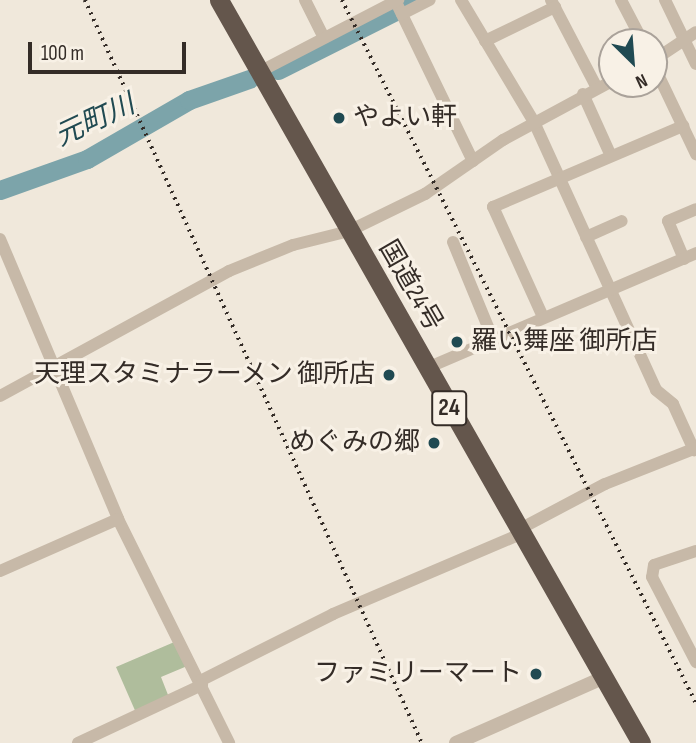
<!DOCTYPE html>
<html>
<head>
<meta charset="utf-8">
<style>
  body { margin:0 }
  #map { position:relative; width:696px; height:743px; overflow:hidden; background:#f0e8db; font-family:"Sofia Sans Condensed","Noto Sans JP",sans-serif }
  div>[style] { position:absolute }
  [style*='--x'] { left:calc(var(--x)*1px); top:calc(var(--y)*1px); width:calc(var(--w)*1px); rotate:calc(var(--a)*1deg) }
  .green>* { inset:0; background:#afbd9c }
  .river>* { height:19px; margin:-9.5px; padding:0 9.5px; transform-origin:9.5px; border-radius:9.5px; background:#7ca4aa }
  .minor>* { height:12px; margin:-6px; padding:0 6px; transform-origin:6px; border-radius:6px; background:#c7b9a8 }
  .tertiary>* { height:14px; margin:-7px; padding:0 7px; transform-origin:7px; border-radius:7px; background:#c7b9a8 }
  .trunk>* { height:19px; margin:-9.5px; padding:0 9.5px; transform-origin:9.5px; border-radius:9.5px; background:#64564c }
  .rail>* { height:3.5px; margin-top:-1.75px; transform-origin:0; background:repeating-linear-gradient(90deg,#342c27 0 2px,transparent 0 7px) }
  .dots>* { width:19px; height:19px; translate:-50% -50%; box-sizing:border-box; border:4px solid #f8f1e6; border-radius:50% }
  span { translate:-50% -50%; white-space:nowrap; text-align:center; line-height:1.15; -webkit-text-stroke:6px #f8f1e6; paint-order:stroke }
  .shield-label span { padding:2px 5px; background:#f8f1e6; border:2px solid; border-radius:5px; -webkit-text-stroke-width:0 }
  .shield-label { font-size:24px; color:#342c27; font-weight:700 }
  .poi-label { font-size:26px; color:#342c27 }
  .left { translate:0 -50%; text-align:left }
  .right { translate:-100% -50%; text-align:right }
  .street-label { font-size:26px; color:#342c27 }
  .water-label { font-size:28px; color:#204a52; font-style:italic }
  .north { position:absolute; left:598px; top:28px; width:70px; height:70px; box-sizing:border-box; background:#f8f1e6; border:2px solid #aaa29a; border-radius:50%; rotate:155deg; font-size:19px; font-weight:700; line-height:28px; text-align:center; color:#342c27 }
  .north::after { content:''; display:block; margin:auto; width:24px; height:32px; background:#204a52; clip-path:polygon(50% 0,100% 100%,50% 72%,0 100%) }
  .scale { position:absolute; left:28px; top:42px; width:158px; height:32px; box-sizing:border-box; border:4px solid #342c27; border-top:0; padding-left:9px; font-size:21px; line-height:24px; white-space:nowrap; color:#342c27; -webkit-text-stroke:5px #f8f1e6; paint-order:stroke }
</style>
</head>
<body>
<div id="map">
  <div class="green">
    <div style="clip-path:polygon(179px 640px,192px 664px,161px 677px,170px 700px,137px 715px,116px 667px)"></div>
  </div>
  <div class="river">
    <div style="--x:278;--y:70;--w:156;--a:-26.7"></div>
    <div style="--x:0;--y:190;--w:92;--a:-19.6"></div>
    <div style="--x:87;--y:159;--w:118;--a:-30"></div>
    <div style="--x:189;--y:100;--w:64;--a:-19.3"></div>
  </div>
  <div class="minor">
    <div style="--x:305;--y:0;--w:42;--a:63.4"></div>
    <div style="--x:395;--y:0;--w:179;--a:64.2"></div>
    <div style="--x:461;--y:0;--w:142;--a:59.1"></div>
    <div style="--x:534;--y:122;--w:294;--a:65.5"></div>
    <div style="--x:656;--y:390;--w:22;--a:39"></div>
    <div style="--x:673;--y:404;--w:51;--a:65.5"></div>
    <div style="--x:551;--y:0;--w:99;--a:62.4"></div>
    <div style="--x:621;--y:0;--w:47;--a:62.4"></div>
    <div style="--x:665;--y:0;--w:71;--a:64.2"></div>
    <div style="--x:402;--y:14;--w:31;--a:-27"></div>
    <div style="--x:485;--y:41;--w:78;--a:-25.9"></div>
    <div style="--x:654;--y:60;--w:50;--a:-33.7"></div>
    <div style="--x:654;--y:66;--w:98;--a:64.5"></div>
    <div style="--x:259;--y:72;--w:157;--a:-27.4"></div>
    <div style="--x:583;--y:94;--w:68;--a:65.7"></div>
    <div style="--x:586;--y:237;--w:39;--a:-24"></div>
    <div style="--x:0;--y:239;--w:304;--a:67.1"></div>
    <div style="--x:118;--y:519;--w:250;--a:63.6"></div>
    <div style="--x:453;--y:242;--w:105;--a:67.6"></div>
    <div style="--x:684;--y:259;--w:41;--a:-112.8"></div>
    <div style="--x:668;--y:221;--w:30;--a:-23"></div>
    <div style="--x:543;--y:317;--w:121;--a:-114.4"></div>
    <div style="--x:493;--y:207;--w:207;--a:-23.1"></div>
    <div style="--x:427;--y:368;--w:293;--a:-23.1"></div>
    <div style="--x:0;--y:396;--w:261;--a:-28.6"></div>
    <div style="--x:229;--y:271;--w:69;--a:-22.1"></div>
    <div style="--x:293;--y:245;--w:58;--a:-14"></div>
    <div style="--x:349;--y:231;--w:85;--a:-26"></div>
    <div style="--x:425;--y:194;--w:95;--a:-34.7"></div>
    <div style="--x:503;--y:140;--w:124;--a:-28.4"></div>
    <div style="--x:518;--y:530;--w:98;--a:-27.9"></div>
    <div style="--x:605;--y:484;--w:98;--a:-21.6"></div>
    <div style="--x:696;--y:551;--w:44;--a:161.6"></div>
    <div style="--x:654;--y:565;--w:12;--a:99"></div>
    <div style="--x:652;--y:577;--w:96;--a:62.6"></div>
    <div style="--x:0;--y:571;--w:129;--a:-23.8"></div>
    <div style="--x:200;--y:681;--w:149;--a:-26.7"></div>
    <div style="--x:333;--y:614;--w:204;--a:-23.1"></div>
    <div style="--x:78;--y:743;--w:137;--a:-25.1"></div>
  </div>
  <div class="tertiary">
    <div style="--x:456;--y:743;--w:163;--a:-23.9"></div>
  </div>
  <div class="trunk">
    <div style="--x:219;--y:0;--w:854;--a:60.4"></div>
  </div>
  <div class="rail">
    <div style="--x:85;--y:0;--w:816;--a:65.6"></div>
    <div style="--x:342;--y:0;--w:787;--a:63.27"></div>
  </div>
  <div class="dots">
    <div style="left:339px;top:118px;background:#204a52"></div>
    <div style="left:457px;top:342px;background:#204a52"></div>
    <div style="left:389px;top:375px;background:#204a52"></div>
    <div style="left:434px;top:443px;background:#204a52"></div>
    <div style="left:536px;top:674px;background:#204a52"></div>
  </div>
  <div class="shield-label">
    <span style="left:449px;top:408px">24</span>
  </div>
  <div class="poi-label">
    <span class="left" style="left:353px;top:118px">やよい軒</span>
    <span class="left" style="left:471px;top:342px">羅い舞座 御所店</span>
    <span class="right" style="left:375px;top:375px">天理スタミナラーメン 御所店</span>
    <span class="right" style="left:420px;top:443px">めぐみの郷</span>
    <span class="right" style="left:522px;top:674px">ファミリーマート</span>
  </div>
  <div class="street-label">
    <span style="left:410px;top:286px;rotate:60deg">国道24号</span>
  </div>
  <div class="water-label">
    <span style="left:95px;top:121px;rotate:-25deg">元町川</span>
  </div>
  <div class="north">N</div>
  <div class="scale">100 m</div>
</div>
</body>
</html>
